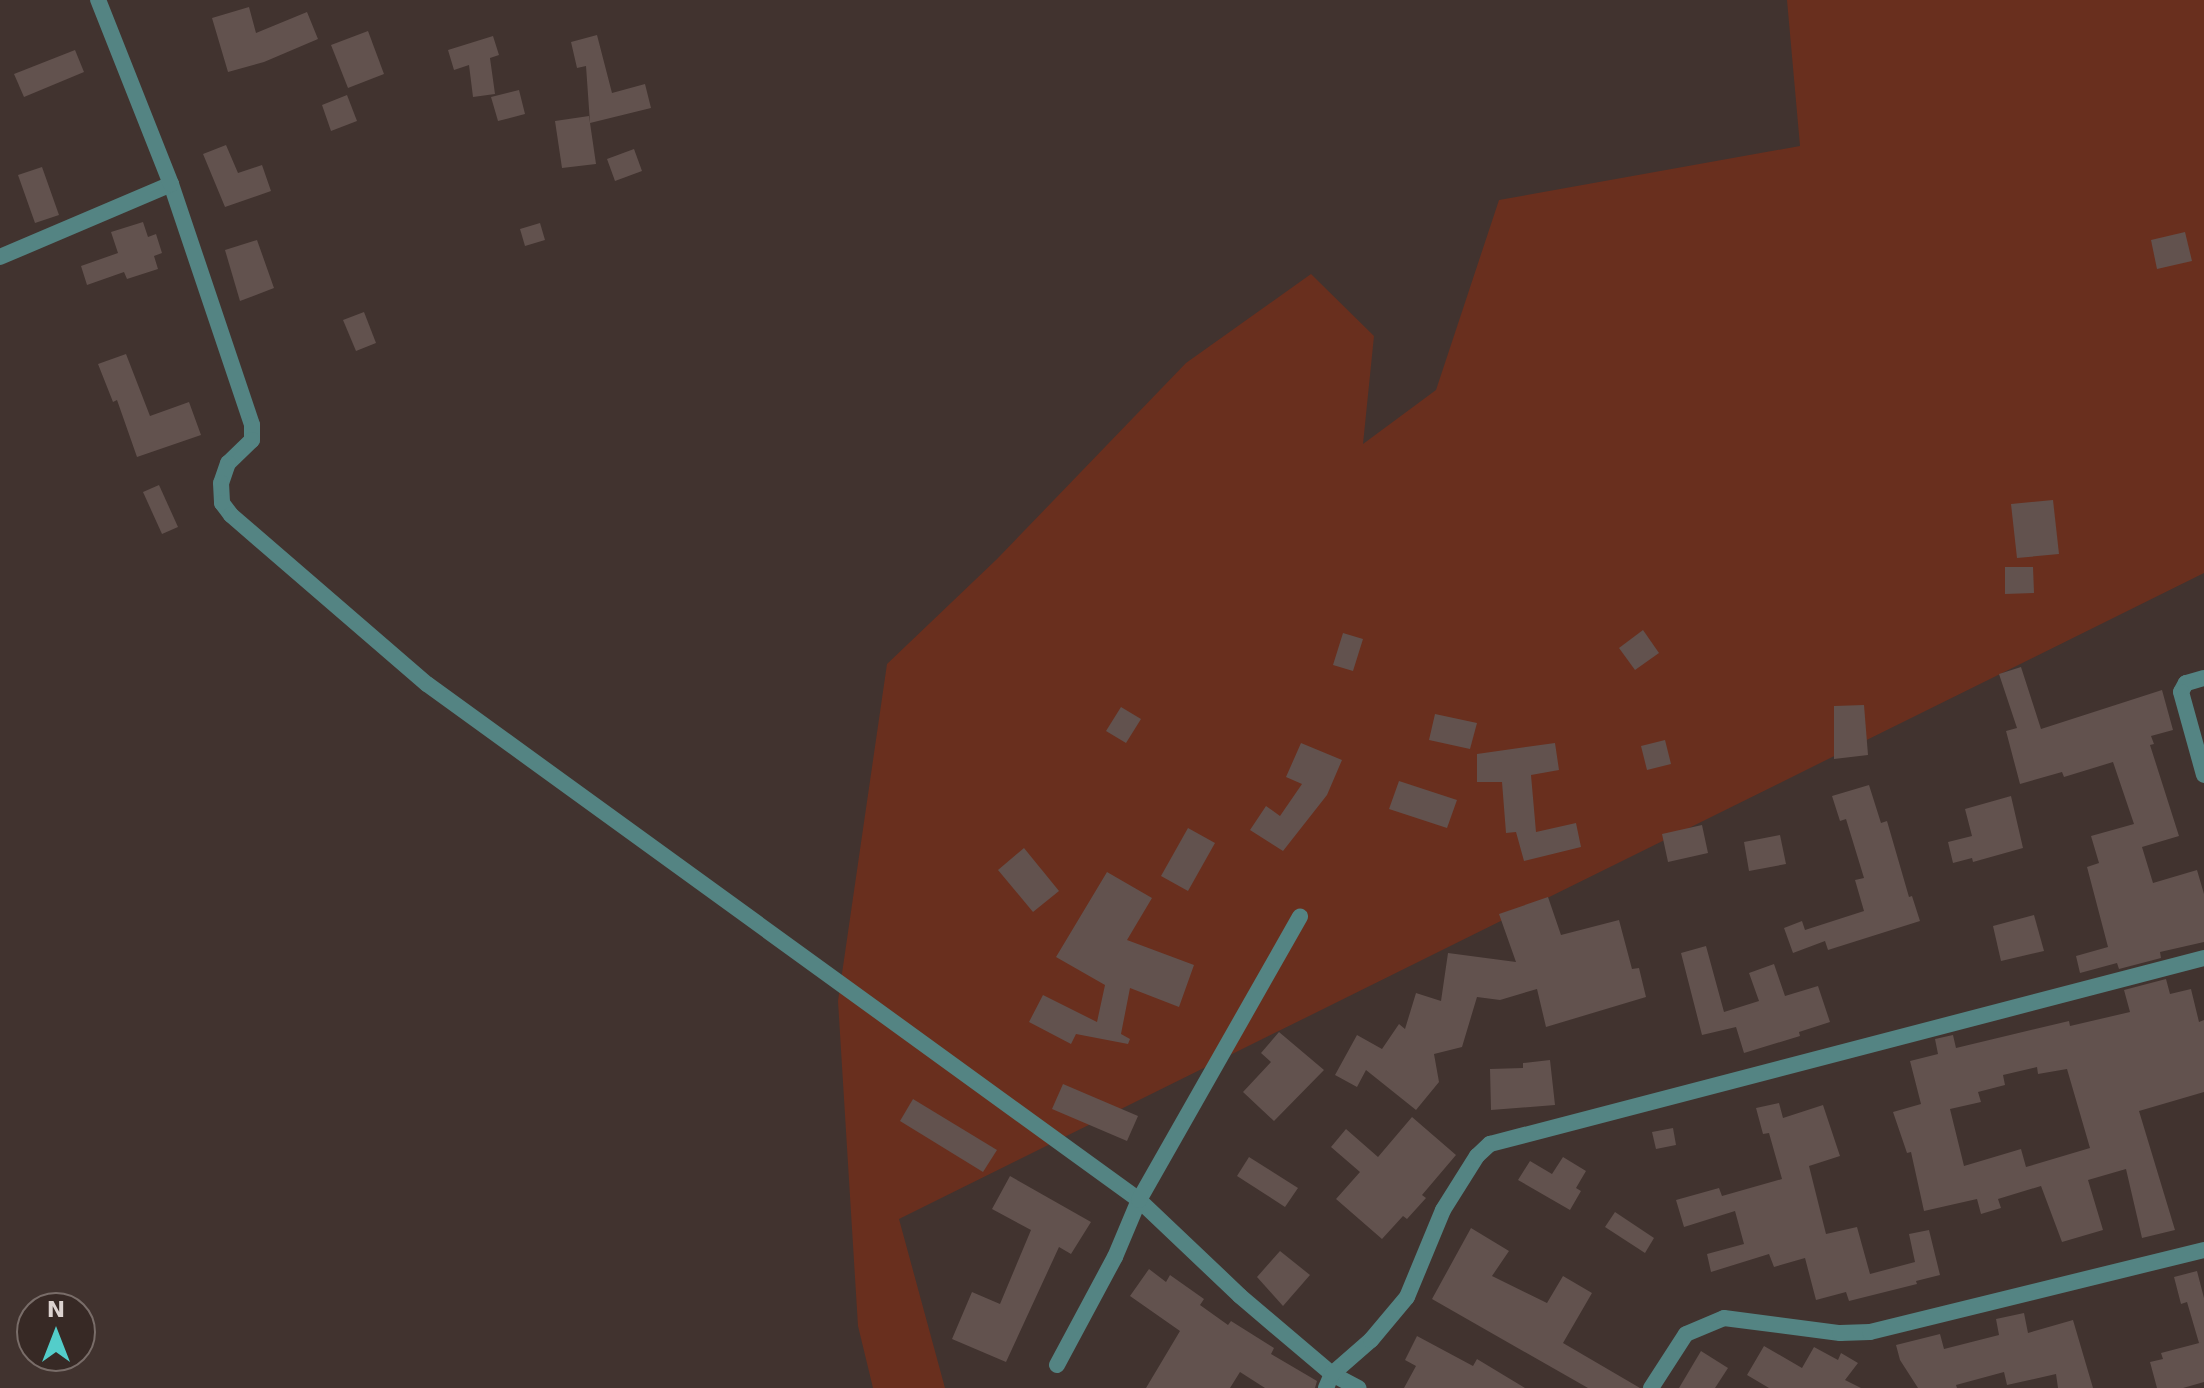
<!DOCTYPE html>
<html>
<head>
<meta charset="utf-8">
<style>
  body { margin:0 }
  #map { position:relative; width:2204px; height:1388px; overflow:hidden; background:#41332f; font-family:"DejaVu Sans",sans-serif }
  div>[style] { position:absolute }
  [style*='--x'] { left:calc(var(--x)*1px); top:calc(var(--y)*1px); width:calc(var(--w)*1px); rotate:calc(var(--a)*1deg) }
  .green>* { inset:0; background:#692f1e }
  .building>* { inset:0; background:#62524e }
  .minor>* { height:16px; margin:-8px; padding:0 8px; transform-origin:8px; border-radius:8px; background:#548483 }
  span { translate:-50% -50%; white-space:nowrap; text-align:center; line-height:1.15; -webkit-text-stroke:8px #372925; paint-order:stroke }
  .north { position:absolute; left:16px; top:1292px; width:80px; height:80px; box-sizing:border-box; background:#372925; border:2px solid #796d69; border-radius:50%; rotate:0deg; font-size:22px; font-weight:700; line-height:32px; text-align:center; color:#dcd3d0 }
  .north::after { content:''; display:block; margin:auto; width:28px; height:36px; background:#53cdca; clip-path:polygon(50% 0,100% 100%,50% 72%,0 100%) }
</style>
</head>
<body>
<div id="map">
  <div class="green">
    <div style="clip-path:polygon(1787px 0,2204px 0,2204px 573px,899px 1219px,945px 1388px,873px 1388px,858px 1326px,838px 1001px,887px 664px,997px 559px,1186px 363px,1311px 274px,1374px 336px,1363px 444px,1436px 390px,1499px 200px,1800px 146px)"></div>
  </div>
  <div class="building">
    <div style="clip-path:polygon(249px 7px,256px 33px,307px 12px,318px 39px,264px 62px,228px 72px,212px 18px)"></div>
    <div style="clip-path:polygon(368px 31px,384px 74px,348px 88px,331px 45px)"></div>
    <div style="clip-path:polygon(597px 35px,612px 93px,645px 84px,651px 108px,590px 123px,586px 66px,577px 68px,571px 42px)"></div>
    <div style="clip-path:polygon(493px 36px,499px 55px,490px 58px,495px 94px,473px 97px,469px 65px,454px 70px,448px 50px)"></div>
    <div style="clip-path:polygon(75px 50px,84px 72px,24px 97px,14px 74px)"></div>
    <div style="clip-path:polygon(519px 90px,525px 114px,498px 121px,491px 97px)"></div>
    <div style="clip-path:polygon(347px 95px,357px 121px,331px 131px,322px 105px)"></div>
    <div style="clip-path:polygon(589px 116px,596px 164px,562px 168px,555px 121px)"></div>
    <div style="clip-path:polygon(226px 145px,238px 173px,262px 165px,271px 191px,225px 207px,203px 154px)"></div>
    <div style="clip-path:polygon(634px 149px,642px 171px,615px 181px,607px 159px)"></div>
    <div style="clip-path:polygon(42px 167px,59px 215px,35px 223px,18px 175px)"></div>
    <div style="clip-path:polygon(143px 222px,148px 237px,156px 234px,162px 253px,154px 256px,158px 269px,127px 279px,124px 272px,87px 285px,81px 266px,118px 253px,111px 232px)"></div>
    <div style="clip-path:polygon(540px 223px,545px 240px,525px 246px,520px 229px)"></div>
    <div style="clip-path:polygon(2185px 232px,2192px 261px,2157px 269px,2151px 240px)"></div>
    <div style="clip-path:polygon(257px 240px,274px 288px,240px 301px,225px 250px)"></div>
    <div style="clip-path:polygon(364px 312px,376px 343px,356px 351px,343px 320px)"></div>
    <div style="clip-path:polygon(126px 354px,150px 416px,189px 402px,201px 435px,137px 457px,117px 400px,113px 402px,98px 364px)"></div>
    <div style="clip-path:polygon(159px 485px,178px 527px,162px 534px,143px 492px)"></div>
    <div style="clip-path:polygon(2053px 500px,2059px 554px,2017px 558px,2011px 504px)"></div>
    <div style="clip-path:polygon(2005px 567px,2033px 567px,2034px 593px,2005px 594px)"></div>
    <div style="clip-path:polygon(1643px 630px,1659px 653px,1635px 670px,1619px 648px)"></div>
    <div style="clip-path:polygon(1343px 633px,1363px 639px,1353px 671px,1333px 665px)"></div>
    <div style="clip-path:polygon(2021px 667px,2041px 729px,2162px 690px,2173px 730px,2151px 736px,2154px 744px,2150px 745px,2179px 836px,2142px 847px,2153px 883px,2197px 870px,2204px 894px,2204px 942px,2160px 952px,2161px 958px,2119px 969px,2117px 963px,2080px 973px,2076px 956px,2108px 947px,2087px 867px,2099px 863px,2091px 836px,2134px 824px,2113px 762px,2064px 777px,2062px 772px,2020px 784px,2006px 731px,2017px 728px,1999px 674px)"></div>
    <div style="clip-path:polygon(1864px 705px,1868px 755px,1834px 759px,1834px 706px)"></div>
    <div style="clip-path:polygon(1121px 707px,1141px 719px,1126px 743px,1106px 731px)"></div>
    <div style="clip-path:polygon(1435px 714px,1477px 723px,1470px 749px,1429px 740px)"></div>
    <div style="clip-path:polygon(1665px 740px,1671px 764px,1647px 770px,1641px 746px)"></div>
    <div style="clip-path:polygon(1301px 743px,1342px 760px,1327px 795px,1283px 851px,1250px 830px,1266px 806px,1280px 816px,1302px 784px,1286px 777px)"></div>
    <div style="clip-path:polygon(1555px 743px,1559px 770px,1531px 775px,1536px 832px,1576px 823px,1581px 847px,1524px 861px,1516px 832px,1506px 833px,1502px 782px,1477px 782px,1477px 754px)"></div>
    <div style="clip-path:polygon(1399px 781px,1457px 800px,1447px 828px,1389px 809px)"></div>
    <div style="clip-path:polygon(1869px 785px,1881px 823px,1887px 821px,1909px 897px,1912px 896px,1920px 921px,1828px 950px,1825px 941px,1793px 953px,1784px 928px,1802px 921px,1805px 930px,1864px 911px,1855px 880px,1864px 878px,1846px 819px,1840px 821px,1832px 796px)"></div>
    <div style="clip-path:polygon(2011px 796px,2023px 848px,1973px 862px,1972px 858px,1953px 863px,1948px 842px,1972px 836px,1965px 809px)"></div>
    <div style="clip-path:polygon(1702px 825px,1708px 853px,1668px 862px,1662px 834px)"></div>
    <div style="clip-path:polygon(1188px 828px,1215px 843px,1188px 891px,1161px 876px)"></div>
    <div style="clip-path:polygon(1780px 835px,1786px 864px,1749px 871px,1744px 842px)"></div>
    <div style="clip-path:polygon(1024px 848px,1059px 891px,1033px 912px,998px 870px)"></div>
    <div style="clip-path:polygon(1107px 872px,1152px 898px,1127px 940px,1194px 965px,1179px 1007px,1130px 988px,1121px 1034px,1130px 1039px,1128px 1044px,1076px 1034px,1071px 1044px,1029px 1022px,1043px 995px,1097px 1022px,1105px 985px,1056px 957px)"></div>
    <div style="clip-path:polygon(1548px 897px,1561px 935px,1619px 920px,1632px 969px,1639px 968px,1646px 997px,1546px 1027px,1537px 989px,1500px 1000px,1477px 997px,1462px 1047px,1434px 1054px,1439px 1082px,1416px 1110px,1366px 1070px,1357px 1087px,1335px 1075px,1357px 1035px,1382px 1049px,1399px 1024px,1405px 1029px,1416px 993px,1441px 1001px,1448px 953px,1516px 962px,1499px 914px)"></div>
    <div style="clip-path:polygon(2034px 915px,2044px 951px,2001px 961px,1993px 926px)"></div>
    <div style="clip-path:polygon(1706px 946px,1724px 1012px,1759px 1001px,1749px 973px,1774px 964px,1785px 996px,1818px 986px,1830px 1022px,1799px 1032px,1800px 1036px,1744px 1053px,1736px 1027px,1702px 1035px,1681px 953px)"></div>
    <div style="clip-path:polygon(evenodd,2166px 979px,2170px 994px,2191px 989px,2199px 1022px,2204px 1020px,2204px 1092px,2139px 1111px,2175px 1230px,2142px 1238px,2126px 1169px,2088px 1180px,2103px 1230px,2062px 1242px,2041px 1186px,1998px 1199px,2001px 1208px,1981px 1214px,1977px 1199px,1924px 1211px,1911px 1152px,1907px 1153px,1893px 1112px,1921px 1104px,1910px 1061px,1938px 1054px,1935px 1039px,1953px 1035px,1956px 1048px,2069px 1021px,2070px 1026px,2130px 1012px,2124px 990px,2166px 979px,2037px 1067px,2038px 1074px,2067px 1069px,2090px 1148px,2026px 1167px,2021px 1149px,1964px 1166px,1950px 1109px,1981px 1102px,1978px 1092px,2005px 1085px,2003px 1075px,2037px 1067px)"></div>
    <div style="clip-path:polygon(1279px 1032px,1324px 1070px,1274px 1121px,1243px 1092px,1271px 1062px,1261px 1053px)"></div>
    <div style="clip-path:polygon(1550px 1060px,1555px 1105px,1491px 1110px,1490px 1069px,1523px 1068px,1523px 1063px)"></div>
    <div style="clip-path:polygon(1063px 1084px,1138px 1116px,1127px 1141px,1052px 1109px)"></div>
    <div style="clip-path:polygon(913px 1099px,997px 1150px,983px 1172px,900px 1121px)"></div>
    <div style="clip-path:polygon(1779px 1103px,1783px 1118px,1823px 1105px,1840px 1156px,1809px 1166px,1826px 1234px,1857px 1227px,1870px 1274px,1915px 1262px,1909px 1234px,1929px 1230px,1940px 1275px,1916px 1281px,1917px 1284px,1849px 1301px,1846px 1292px,1816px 1300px,1805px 1258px,1774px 1267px,1769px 1254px,1711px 1272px,1707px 1254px,1744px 1244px,1735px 1211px,1684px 1227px,1676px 1200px,1719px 1188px,1722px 1196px,1782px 1179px,1769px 1133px,1763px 1134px,1756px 1108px)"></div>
    <div style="clip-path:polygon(1412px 1117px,1456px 1155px,1422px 1195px,1426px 1198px,1407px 1219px,1403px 1216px,1382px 1239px,1336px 1199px,1360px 1172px,1331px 1147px,1346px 1129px,1378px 1157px)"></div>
    <div style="clip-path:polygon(1673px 1128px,1676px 1145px,1656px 1149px,1652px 1132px)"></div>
    <div style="clip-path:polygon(1249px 1157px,1298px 1188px,1285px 1207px,1237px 1176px)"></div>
    <div style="clip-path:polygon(1563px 1157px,1586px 1171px,1576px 1188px,1581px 1191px,1570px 1210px,1518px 1180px,1530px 1161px,1552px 1174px)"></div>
    <div style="clip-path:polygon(1010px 1176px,1091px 1222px,1071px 1254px,1059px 1247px,1006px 1362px,952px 1339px,972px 1292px,1000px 1304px,1031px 1230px,992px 1209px)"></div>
    <div style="clip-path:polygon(1615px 1212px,1654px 1238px,1645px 1253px,1605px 1227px)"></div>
    <div style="clip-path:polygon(1471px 1228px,1509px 1251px,1492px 1276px,1547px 1303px,1563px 1276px,1592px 1293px,1563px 1343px,1640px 1388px,1588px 1388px,1432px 1299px)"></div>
    <div style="clip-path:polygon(1280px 1251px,1310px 1275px,1283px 1306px,1257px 1277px)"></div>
    <div style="clip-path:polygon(1149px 1269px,1166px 1282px,1170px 1275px,1204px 1299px,1200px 1305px,1228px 1325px,1231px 1321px,1274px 1348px,1271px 1354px,1317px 1381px,1315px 1388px,1265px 1388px,1240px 1372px,1230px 1388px,1146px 1388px,1180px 1331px,1130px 1296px)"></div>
    <div style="clip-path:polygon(2197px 1271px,2204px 1298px,2204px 1382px,2183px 1388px,2157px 1388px,2150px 1362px,2163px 1359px,2161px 1353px,2203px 1342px,2199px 1343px,2187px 1302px,2181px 1304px,2174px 1277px)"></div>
    <div style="clip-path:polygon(2024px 1313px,2028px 1333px,2073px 1320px,2093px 1388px,2058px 1388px,2056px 1374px,2007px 1385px,2004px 1372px,1956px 1385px,1957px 1388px,1918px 1388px,1900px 1360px,1896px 1345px,1940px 1334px,1944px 1349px,1999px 1335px,1996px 1319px)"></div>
    <div style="clip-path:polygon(1417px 1336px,1473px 1366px,1477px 1359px,1525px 1388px,1404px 1388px,1416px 1366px,1405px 1360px)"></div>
    <div style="clip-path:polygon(1764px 1346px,1802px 1368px,1814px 1347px,1838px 1360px,1841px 1353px,1858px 1363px,1845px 1380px,1861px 1388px,1769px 1388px,1747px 1375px)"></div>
    <div style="clip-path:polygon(1701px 1351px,1728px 1368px,1715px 1388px,1679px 1388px)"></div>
  </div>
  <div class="minor">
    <div style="--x:171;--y:184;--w:254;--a:71.4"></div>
    <div style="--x:252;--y:425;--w:15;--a:90"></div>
    <div style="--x:252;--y:440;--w:33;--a:136"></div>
    <div style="--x:228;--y:463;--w:21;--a:109"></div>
    <div style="--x:221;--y:483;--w:20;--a:87"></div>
    <div style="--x:222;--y:503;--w:15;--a:53"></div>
    <div style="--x:231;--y:515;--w:259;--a:40.8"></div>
    <div style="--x:427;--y:684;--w:879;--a:35.93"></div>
    <div style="--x:1139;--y:1200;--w:139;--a:43.5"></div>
    <div style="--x:1240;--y:1296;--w:121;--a:40.3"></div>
    <div style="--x:1332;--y:1374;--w:30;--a:28"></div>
    <div style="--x:0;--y:257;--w:186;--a:-23.1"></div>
    <div style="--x:171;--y:184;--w:198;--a:-111.6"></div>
    <div style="--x:2204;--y:678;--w:19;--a:164"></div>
    <div style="--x:2186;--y:683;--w:10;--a:119"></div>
    <div style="--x:2181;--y:692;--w:86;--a:74.5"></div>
    <div style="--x:1057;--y:1365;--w:123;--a:-61.8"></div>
    <div style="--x:1115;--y:1257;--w:62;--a:-67.2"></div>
    <div style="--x:1139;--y:1200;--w:326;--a:-60.4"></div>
    <div style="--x:1326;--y:1388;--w:15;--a:-67"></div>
    <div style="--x:1332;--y:1374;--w:52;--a:-41.1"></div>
    <div style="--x:1371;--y:1340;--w:56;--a:-50.1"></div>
    <div style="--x:1407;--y:1297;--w:94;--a:-67.5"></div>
    <div style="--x:1443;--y:1210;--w:64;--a:-57.8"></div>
    <div style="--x:1477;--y:1156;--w:18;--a:-43"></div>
    <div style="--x:1490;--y:1144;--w:738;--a:-14.6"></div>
    <div style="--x:1651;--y:1388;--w:64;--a:-57.1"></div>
    <div style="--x:1686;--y:1334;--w:41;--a:-22.8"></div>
    <div style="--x:1724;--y:1318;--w:117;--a:7.4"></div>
    <div style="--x:1840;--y:1333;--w:30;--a:-2"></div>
    <div style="--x:1870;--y:1332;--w:344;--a:-13.8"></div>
  </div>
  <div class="north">N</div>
</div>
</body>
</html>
